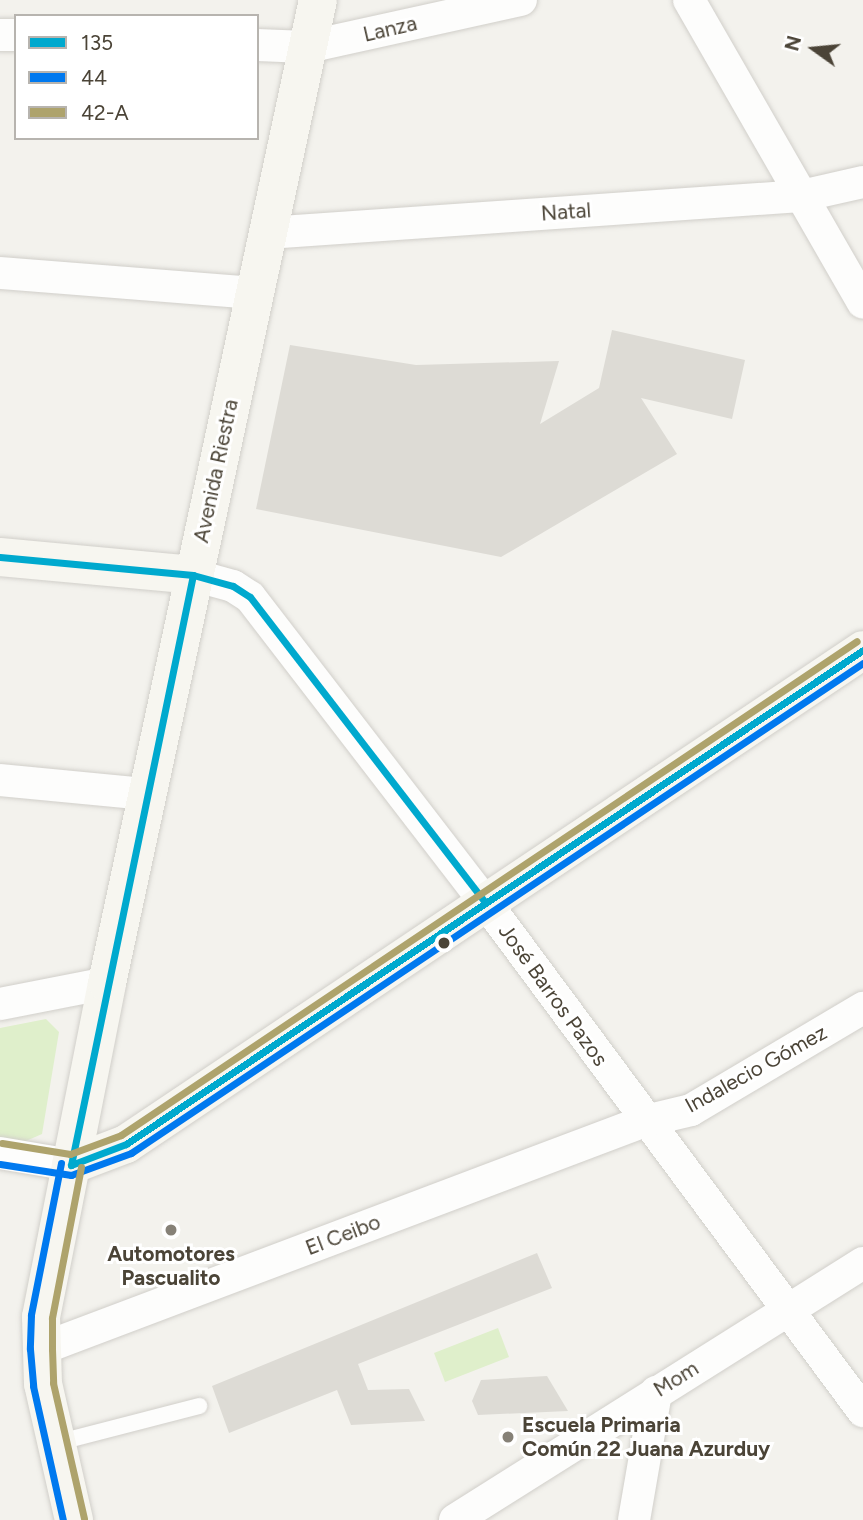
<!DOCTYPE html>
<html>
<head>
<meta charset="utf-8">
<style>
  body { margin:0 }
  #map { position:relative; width:863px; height:1520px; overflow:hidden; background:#f3f2ed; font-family:Figtree,sans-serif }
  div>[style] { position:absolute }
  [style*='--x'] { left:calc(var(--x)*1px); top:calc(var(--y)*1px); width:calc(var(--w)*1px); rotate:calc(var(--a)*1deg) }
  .green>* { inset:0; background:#dfefcb }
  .building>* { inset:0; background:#dddbd5 }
  .roads { filter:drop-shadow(0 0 2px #d1cfca) drop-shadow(0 0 2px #d1cfca) }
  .lane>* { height:16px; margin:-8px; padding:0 8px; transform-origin:8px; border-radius:8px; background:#fdfdfc }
  .street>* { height:32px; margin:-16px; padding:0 16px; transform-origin:16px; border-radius:16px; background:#fdfdfc }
  .secondary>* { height:38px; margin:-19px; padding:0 19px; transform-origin:19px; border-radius:19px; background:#f7f6f0 }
  .bus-1>* { height:7px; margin:-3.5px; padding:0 3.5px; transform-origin:3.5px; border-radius:3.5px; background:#00a9ce }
  .bus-2>* { height:7px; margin:-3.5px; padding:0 3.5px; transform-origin:3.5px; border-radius:3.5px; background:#0079ef }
  .bus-3>* { height:7px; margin:-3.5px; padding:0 3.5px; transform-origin:3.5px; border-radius:3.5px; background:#aea36c }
  .dots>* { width:19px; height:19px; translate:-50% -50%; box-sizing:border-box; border:4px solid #fff; border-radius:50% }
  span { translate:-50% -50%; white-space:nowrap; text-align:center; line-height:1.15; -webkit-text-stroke:6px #fff; paint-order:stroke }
  .street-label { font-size:21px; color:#4b4437 }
  .poi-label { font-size:21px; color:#4b4437; font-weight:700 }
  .left { translate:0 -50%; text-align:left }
  .legend { position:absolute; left:14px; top:14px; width:245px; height:126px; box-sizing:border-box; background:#fff; border:2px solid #b7b4af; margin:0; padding:9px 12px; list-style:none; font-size:21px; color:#4b4437 }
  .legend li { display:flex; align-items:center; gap:14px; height:35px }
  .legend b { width:35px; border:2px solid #b7b4af }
  .north { position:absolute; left:779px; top:14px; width:70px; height:70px; -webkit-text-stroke:5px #fff; paint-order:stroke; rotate:285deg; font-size:19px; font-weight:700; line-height:28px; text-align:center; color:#4b4437 }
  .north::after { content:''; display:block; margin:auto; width:24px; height:32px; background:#4b4437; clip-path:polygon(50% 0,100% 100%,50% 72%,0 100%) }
</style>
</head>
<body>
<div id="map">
  <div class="green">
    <div style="clip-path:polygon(46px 1019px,59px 1032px,42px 1134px,19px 1144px,0 1140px,0 1028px)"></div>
    <div style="clip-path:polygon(498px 1328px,509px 1357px,445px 1382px,434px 1353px)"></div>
  </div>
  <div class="building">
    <div style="clip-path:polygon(612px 330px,745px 360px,732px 419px,641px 398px,677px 454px,501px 557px,256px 509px,290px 345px,416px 365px,559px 361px,540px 424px,599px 388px)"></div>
    <div style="clip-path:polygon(537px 1253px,552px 1288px,358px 1364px,368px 1390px,409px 1389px,425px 1421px,351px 1425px,337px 1390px,229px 1433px,212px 1386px)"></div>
    <div style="clip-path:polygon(547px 1376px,568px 1411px,478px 1415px,472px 1401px,481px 1380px)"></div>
  </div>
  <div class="roads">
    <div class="lane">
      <div style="--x:56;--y:1443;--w:148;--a:-14.5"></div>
    </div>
    <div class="street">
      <div style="--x:689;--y:0;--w:349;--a:60.1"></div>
      <div style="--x:0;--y:35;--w:16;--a:0"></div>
      <div style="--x:257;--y:45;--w:50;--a:2.3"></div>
      <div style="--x:307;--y:47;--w:219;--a:-12.4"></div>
      <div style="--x:267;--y:233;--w:535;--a:-3.96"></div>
      <div style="--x:801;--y:196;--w:64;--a:-12.7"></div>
      <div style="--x:0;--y:273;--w:255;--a:4.5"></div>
      <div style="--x:193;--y:575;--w:41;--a:15.4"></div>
      <div style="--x:233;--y:586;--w:20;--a:33"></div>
      <div style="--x:250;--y:597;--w:386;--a:52.4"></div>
      <div style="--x:486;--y:903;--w:633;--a:53.42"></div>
      <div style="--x:0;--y:780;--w:147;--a:5.5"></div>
      <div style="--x:0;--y:1004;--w:109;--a:-11.1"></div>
      <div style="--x:0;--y:1153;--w:72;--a:9.6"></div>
      <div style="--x:41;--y:1349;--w:646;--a:-20.68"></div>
      <div style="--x:645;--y:1121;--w:47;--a:-13.4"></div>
      <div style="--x:691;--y:1110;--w:200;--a:-30.7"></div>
      <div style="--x:455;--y:1520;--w:482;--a:-32.2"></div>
      <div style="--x:634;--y:1520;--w:130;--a:-80.2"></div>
    </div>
    <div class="secondary">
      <div style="--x:0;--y:557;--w:194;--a:5.3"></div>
      <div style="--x:71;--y:1165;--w:59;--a:-20.9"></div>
      <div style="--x:126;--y:1144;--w:887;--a:-33.83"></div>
      <div style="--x:74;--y:1520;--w:139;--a:-102.8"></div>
      <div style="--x:43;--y:1384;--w:67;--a:-91.7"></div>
      <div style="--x:41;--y:1317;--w:340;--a:-78.8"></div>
      <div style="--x:107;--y:983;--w:1005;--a:-77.89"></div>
    </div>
  </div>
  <div class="bus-1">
    <div style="--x:0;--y:557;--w:194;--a:5.3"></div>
    <div style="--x:193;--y:575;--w:41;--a:15.4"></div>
    <div style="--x:233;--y:586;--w:20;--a:33"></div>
    <div style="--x:250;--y:597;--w:386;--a:52.4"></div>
    <div style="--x:71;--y:1165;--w:59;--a:-20.9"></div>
    <div style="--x:126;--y:1144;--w:887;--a:-33.83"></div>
    <div style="--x:71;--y:1165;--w:602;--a:-78.32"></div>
  </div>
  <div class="bus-2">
    <div style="--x:61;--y:1163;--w:155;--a:101.2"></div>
    <div style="--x:31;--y:1315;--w:34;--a:92"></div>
    <div style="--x:30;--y:1349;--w:37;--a:85"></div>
    <div style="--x:33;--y:1386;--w:137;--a:77.4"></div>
    <div style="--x:0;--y:1164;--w:72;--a:8.8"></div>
    <div style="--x:71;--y:1175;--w:64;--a:-20.1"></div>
    <div style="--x:131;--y:1153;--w:881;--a:-33.8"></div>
  </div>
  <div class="bus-3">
    <div style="--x:2;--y:1143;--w:69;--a:9.2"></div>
    <div style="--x:70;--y:1154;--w:54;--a:-20.4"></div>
    <div style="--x:121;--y:1135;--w:886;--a:-33.87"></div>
    <div style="--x:81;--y:1167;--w:154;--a:100.9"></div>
    <div style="--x:52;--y:1318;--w:31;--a:90"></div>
    <div style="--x:52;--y:1349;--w:34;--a:88"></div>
    <div style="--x:53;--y:1383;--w:139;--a:77.1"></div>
  </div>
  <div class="dots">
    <div style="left:444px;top:943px;background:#4b4437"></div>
    <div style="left:171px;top:1230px;background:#868177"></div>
    <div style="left:508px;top:1437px;background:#868177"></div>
  </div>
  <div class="street-label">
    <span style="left:390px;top:29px;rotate:-13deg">Lanza</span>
    <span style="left:566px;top:212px;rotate:-4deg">Natal</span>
    <span style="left:216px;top:471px;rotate:-78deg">Avenida Riestra</span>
    <span style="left:553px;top:995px;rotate:54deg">José Barros Pazos</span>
    <span style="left:756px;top:1069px;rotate:-29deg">Indalecio Gómez</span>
    <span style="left:343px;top:1235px;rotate:-21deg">El Ceibo</span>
    <span style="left:676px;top:1379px;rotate:-32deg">Mom</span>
  </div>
  <div class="poi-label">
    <span style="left:171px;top:1266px">Automotores<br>Pascualito</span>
    <span class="left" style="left:522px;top:1437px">Escuela Primaria<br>Común 22 Juana Azurduy</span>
  </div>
  <ul class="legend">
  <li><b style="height:9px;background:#00a9ce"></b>135</li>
  <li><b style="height:9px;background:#0079ef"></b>44</li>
  <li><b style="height:9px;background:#aea36c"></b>42-A</li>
  </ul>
  <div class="north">N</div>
</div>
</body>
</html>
